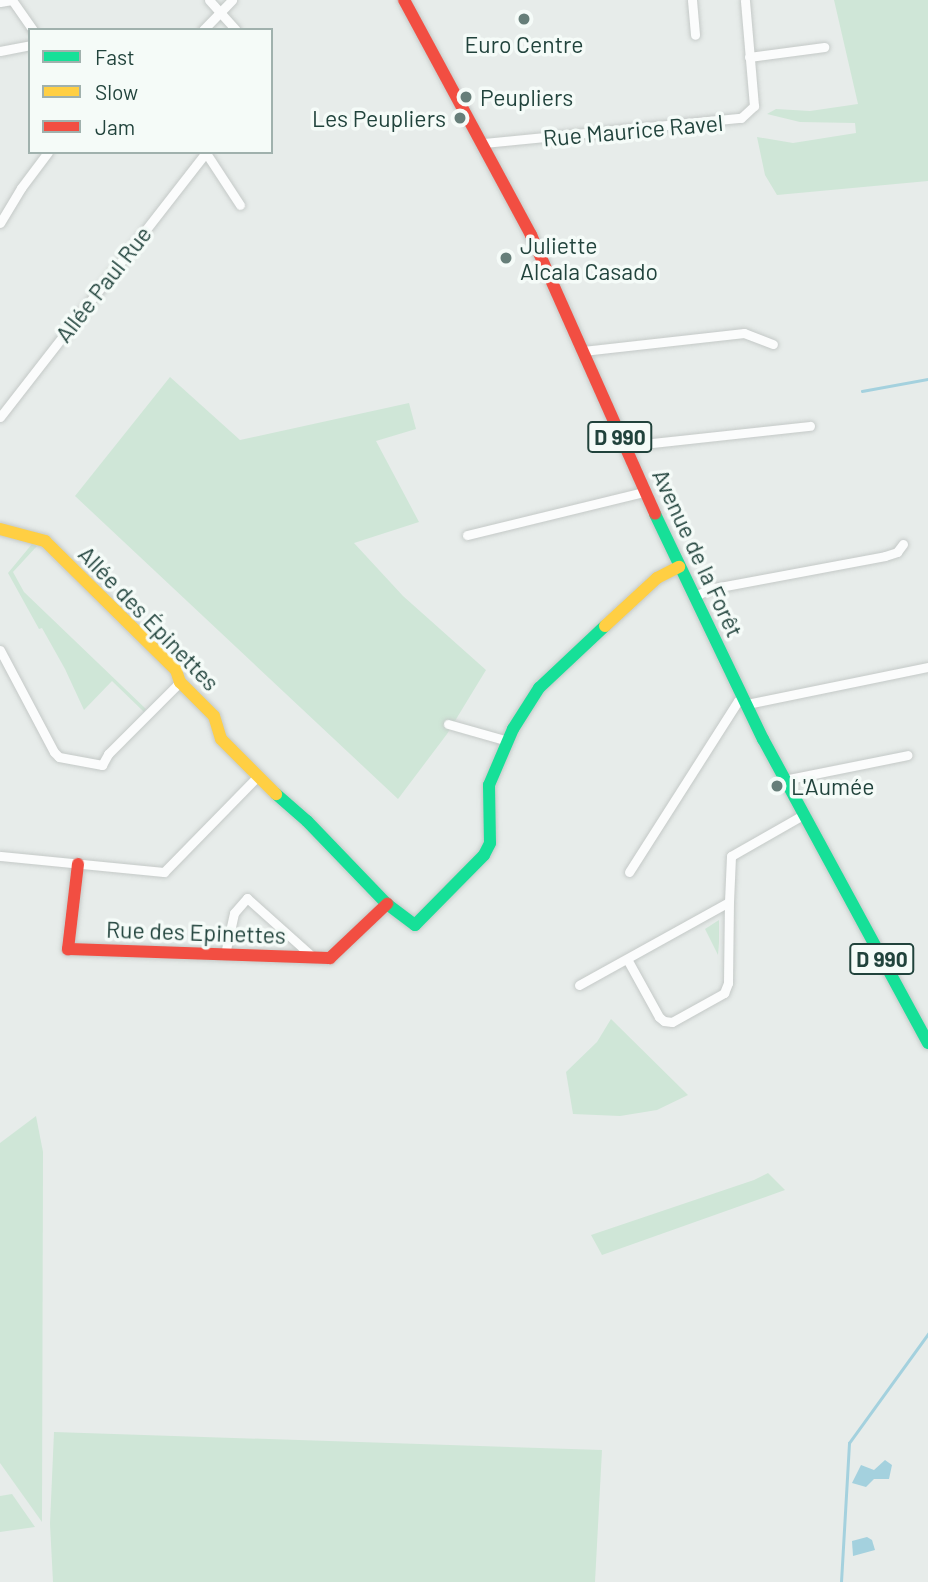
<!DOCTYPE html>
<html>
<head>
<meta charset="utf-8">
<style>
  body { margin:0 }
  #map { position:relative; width:928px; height:1582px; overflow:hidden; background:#e7ecea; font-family:Barlow,sans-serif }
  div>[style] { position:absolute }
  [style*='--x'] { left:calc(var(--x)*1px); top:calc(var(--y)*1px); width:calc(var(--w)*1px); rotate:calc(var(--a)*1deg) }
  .green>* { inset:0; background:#cfe6d7 }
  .water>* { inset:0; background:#a4d1de }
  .stream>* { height:2.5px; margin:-1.25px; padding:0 1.25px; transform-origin:1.25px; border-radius:1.25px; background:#a4d1de }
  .roads { filter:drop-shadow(0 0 2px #c4c9c7) drop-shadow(0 0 2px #c4c9c7) }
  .street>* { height:9px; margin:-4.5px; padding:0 4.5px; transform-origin:4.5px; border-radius:4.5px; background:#fbfcfc }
  .fast>* { height:12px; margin:-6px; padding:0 6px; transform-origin:6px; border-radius:6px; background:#16e098 }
  .slow>* { height:12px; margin:-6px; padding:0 6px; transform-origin:6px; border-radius:6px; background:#ffcf43 }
  .jam>* { height:12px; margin:-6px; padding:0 6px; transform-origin:6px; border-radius:6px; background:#f24e42 }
  .dots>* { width:19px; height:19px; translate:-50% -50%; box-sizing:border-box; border:4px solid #f5fbf8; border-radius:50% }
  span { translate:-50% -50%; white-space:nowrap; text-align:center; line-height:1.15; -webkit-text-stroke:7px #f5fbf8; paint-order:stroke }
  .shield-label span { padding:2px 5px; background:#f5fbf8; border:2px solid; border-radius:5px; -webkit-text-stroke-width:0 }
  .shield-label { font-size:21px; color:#21433c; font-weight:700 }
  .poi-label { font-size:23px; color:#21433c }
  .left { translate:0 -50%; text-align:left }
  .right { translate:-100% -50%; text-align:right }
  .street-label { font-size:23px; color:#21433c }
  .legend { position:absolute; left:28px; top:28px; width:245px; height:126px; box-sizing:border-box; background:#f5fbf8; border:2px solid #a0b1ad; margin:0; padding:9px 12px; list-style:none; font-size:21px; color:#21433c }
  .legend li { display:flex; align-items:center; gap:14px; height:35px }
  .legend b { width:35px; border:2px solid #a0b1ad }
</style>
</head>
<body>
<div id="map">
  <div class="green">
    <div style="clip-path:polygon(834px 0,928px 0,928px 181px,777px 195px,765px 175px,757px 137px,793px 143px,856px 133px,855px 123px,800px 122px,767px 114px,776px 109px,810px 111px,858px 104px)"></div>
    <div style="clip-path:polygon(170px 377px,240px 440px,409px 403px,416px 429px,376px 441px,419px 522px,354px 543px,403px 596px,486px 670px,447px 734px,398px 799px,75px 496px)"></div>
    <div style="clip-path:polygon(32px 544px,37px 546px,13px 572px,24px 592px,146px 709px,144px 712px,112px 681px,84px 710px,65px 669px,42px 628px,39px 629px,8px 573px)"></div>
    <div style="clip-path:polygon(719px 920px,719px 942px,718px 955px,705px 929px)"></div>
    <div style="clip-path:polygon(611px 1019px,688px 1095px,657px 1110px,620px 1116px,573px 1114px,566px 1072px,597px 1042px)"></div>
    <div style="clip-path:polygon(36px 1116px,43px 1152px,42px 1522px,0 1463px,0 1143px)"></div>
    <div style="clip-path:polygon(768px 1173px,785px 1190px,602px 1255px,591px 1235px,754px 1180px)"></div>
    <div style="clip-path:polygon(54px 1432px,602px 1450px,595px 1582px,53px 1582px,50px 1524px)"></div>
    <div style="clip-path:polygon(12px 1494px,35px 1527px,0 1532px,0 1496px)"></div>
  </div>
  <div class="water">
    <div style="clip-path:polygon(885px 1460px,892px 1465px,889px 1479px,874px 1479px,866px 1487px,852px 1483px,861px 1465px,874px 1470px)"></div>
    <div style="clip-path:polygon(867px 1537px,872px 1540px,875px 1550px,853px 1556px,852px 1541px)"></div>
  </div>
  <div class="stream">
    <div style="--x:862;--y:391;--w:67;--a:-10.3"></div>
    <div style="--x:841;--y:1582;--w:139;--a:-86.7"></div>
    <div style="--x:849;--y:1443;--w:135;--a:-54.1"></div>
  </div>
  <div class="roads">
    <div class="street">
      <div style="--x:12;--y:0;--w:37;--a:55"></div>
      <div style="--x:209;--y:0;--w:40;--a:48"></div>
      <div style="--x:692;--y:0;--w:35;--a:85"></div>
      <div style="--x:0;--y:2;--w:12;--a:-9"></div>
      <div style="--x:203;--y:30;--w:42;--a:-46"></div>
      <div style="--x:0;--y:51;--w:31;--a:-11"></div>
      <div style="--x:749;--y:57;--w:76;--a:-7.6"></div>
      <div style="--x:484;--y:143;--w:258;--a:-5.6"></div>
      <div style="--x:741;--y:118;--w:18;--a:-43"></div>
      <div style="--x:754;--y:106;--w:106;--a:-94.9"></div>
      <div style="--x:206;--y:153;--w:62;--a:56.8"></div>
      <div style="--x:0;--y:223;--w:41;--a:-59"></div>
      <div style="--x:21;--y:188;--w:45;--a:-53.1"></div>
      <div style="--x:583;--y:351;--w:162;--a:-6.4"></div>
      <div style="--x:744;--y:333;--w:31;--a:21"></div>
      <div style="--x:0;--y:417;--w:336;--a:-52.1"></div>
      <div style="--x:626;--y:449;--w:18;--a:-16"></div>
      <div style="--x:643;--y:444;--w:168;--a:-6.2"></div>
      <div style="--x:467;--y:535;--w:182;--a:-13.7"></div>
      <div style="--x:694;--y:597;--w:17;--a:-28"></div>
      <div style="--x:709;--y:589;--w:179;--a:-10.6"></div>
      <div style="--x:885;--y:556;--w:13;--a:-18"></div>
      <div style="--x:897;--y:552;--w:10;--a:-53"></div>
      <div style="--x:0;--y:650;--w:115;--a:62.1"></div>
      <div style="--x:54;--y:752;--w:7;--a:45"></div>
      <div style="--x:59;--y:757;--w:44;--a:10.5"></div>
      <div style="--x:102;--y:765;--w:13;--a:-61"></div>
      <div style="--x:108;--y:754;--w:102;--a:-45"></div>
      <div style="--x:747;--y:704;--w:185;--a:-11.6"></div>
      <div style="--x:448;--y:724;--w:62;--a:15.8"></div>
      <div style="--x:784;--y:780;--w:126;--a:-11.4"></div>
      <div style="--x:0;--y:856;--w:165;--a:5.6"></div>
      <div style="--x:164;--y:872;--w:133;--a:-45.6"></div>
      <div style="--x:629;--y:872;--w:203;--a:-57.5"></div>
      <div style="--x:738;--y:701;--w:6;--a:-18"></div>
      <div style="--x:225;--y:954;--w:42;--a:-77.6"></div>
      <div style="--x:234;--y:913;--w:20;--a:-49"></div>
      <div style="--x:247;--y:898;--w:90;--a:41.8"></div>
      <div style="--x:627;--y:959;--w:66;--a:61.1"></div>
      <div style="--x:659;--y:1017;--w:6;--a:39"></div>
      <div style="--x:664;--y:1021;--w:8;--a:7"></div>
      <div style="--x:672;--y:1022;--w:60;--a:-29.1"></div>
      <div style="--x:724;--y:993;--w:11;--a:-68"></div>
      <div style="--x:728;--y:983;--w:81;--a:-89.3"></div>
      <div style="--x:579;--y:985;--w:171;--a:-29"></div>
      <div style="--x:729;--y:902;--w:46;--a:-87.5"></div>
      <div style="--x:731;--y:856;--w:83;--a:-29.7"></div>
    </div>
    <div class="fast">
      <div style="--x:655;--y:514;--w:250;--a:64.4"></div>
      <div style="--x:763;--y:739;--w:346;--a:61.5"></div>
      <div style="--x:276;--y:794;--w:41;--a:41.1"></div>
      <div style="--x:307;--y:821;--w:115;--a:46.1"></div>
      <div style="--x:387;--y:904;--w:35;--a:37"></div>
      <div style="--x:415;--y:925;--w:98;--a:-45.4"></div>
      <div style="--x:484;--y:855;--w:13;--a:-63"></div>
      <div style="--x:490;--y:843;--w:58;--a:-91"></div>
      <div style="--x:489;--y:785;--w:61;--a:-66.8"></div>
      <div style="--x:513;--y:729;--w:49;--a:-57.6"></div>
      <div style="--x:539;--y:688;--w:91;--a:-43.2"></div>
    </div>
    <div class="slow">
      <div style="--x:0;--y:529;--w:47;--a:14.9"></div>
      <div style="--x:45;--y:541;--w:184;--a:44.6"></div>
      <div style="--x:176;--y:670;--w:13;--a:72"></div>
      <div style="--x:180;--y:682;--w:48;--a:45"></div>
      <div style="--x:214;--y:716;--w:24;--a:73"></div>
      <div style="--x:221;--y:739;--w:78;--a:45"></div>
      <div style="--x:605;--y:626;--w:71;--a:-42.7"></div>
      <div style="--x:657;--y:578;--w:25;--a:-27"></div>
    </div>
    <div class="jam">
      <div style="--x:404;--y:0;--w:267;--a:61.6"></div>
      <div style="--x:531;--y:235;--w:305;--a:66"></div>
      <div style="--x:78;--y:864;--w:86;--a:96.7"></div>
      <div style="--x:68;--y:949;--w:262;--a:2"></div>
      <div style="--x:330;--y:958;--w:79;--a:-43.5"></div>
    </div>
  </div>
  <div class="dots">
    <div style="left:524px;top:19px;background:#667e79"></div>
    <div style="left:466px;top:97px;background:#667e79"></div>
    <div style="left:460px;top:118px;background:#667e79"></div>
    <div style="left:506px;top:258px;background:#667e79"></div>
    <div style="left:777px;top:786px;background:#667e79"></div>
  </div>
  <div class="shield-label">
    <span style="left:620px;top:437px">D 990</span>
    <span style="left:882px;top:959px">D 990</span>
  </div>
  <div class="poi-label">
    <span style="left:524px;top:44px">Euro Centre</span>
    <span class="left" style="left:480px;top:97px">Peupliers</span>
    <span class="right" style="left:446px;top:118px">Les Peupliers</span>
    <span class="left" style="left:520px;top:258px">Juliette<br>Alcala Casado</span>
    <span class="left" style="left:791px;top:786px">L'Aumée</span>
  </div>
  <div class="street-label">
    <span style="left:633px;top:130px;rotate:-5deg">Rue Maurice Ravel</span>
    <span style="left:103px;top:284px;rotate:-52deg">Allée Paul Rue</span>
    <span style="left:698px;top:553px;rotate:65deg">Avenue de la Forêt</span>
    <span style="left:149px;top:618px;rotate:46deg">Allée des Épinettes</span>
    <span style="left:196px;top:932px;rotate:2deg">Rue des Epinettes</span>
  </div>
  <ul class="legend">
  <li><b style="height:9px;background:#16e098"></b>Fast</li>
  <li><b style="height:9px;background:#ffcf43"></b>Slow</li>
  <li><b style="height:9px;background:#f24e42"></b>Jam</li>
  </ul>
</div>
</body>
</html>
